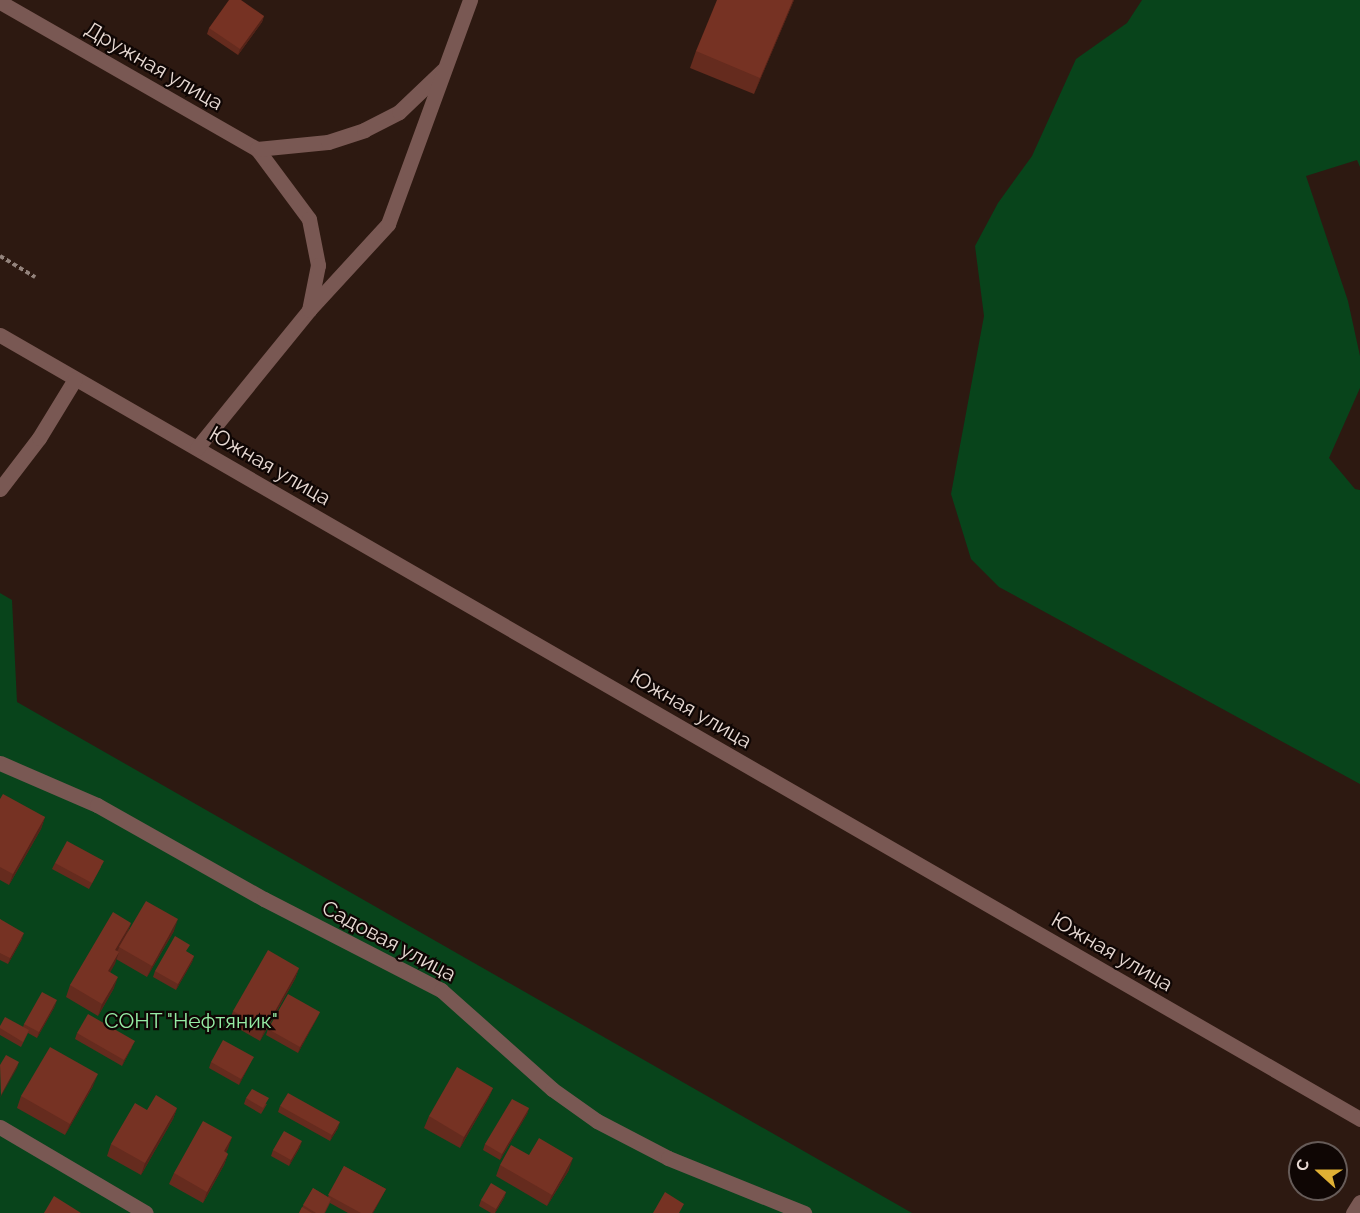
<!DOCTYPE html>
<html>
<head>
<meta charset="utf-8">
<style>
  body { margin:0 }
  #map { position:relative; width:1360px; height:1213px; overflow:hidden; background:#2d1911; font-family:Raleway,sans-serif }
  div>[style] { position:absolute }
  [style*='--x'] { left:calc(var(--x)*1px); top:calc(var(--y)*1px); width:calc(var(--w)*1px); rotate:calc(var(--a)*1deg) }
  .green>* { inset:0; background:#08441b }
  .path>* { height:4px; margin-top:-2px; transform-origin:0; background:repeating-linear-gradient(90deg,#93837c 0 4.5px,transparent 0 7.5px) }
  .minor>* { height:15px; margin:-7.5px; padding:0 7.5px; transform-origin:7.5px; border-radius:7.5px; background:#795853 }
  .wall>* { inset:0; background:#652b1e }
  .shaded-wall>* { inset:0; background:#532318 }
  .building>* { inset:0; background:#763223 }
  span { translate:-50% -50%; white-space:nowrap; text-align:center; line-height:1.15; -webkit-text-stroke:4.5px #0f0604; paint-order:stroke }
  .street-label { font-size:21px; color:#e9dbd5 }
  .park-label { font-size:21px; color:#96eda5 }
  .north { position:absolute; left:1288px; top:1141px; width:60px; height:60px; box-sizing:border-box; background:#0f0604; border:2px solid #665b58; border-radius:50%; rotate:291deg; font-size:16px; font-weight:700; line-height:24px; text-align:center; color:#e9dbd5 }
  .north::after { content:''; display:block; margin:auto; width:21px; height:27px; background:#e0b034; clip-path:polygon(50% 0,100% 100%,50% 72%,0 100%) }
</style>
</head>
<body>
<div id="map">
  <div class="green">
    <div style="clip-path:polygon(1142px 0,1360px 0,1360px 167px,1357px 160px,1306px 176px,1348px 301px,1360px 356px,1360px 388px,1329px 458px,1355px 489px,1360px 490px,1360px 784px,999px 587px,971px 559px,951px 494px,984px 316px,975px 246px,998px 203px,1032px 156px,1076px 59px,1127px 23px)"></div>
    <div style="clip-path:polygon(0 593px,12px 600px,17px 702px,912px 1213px,0 1213px)"></div>
  </div>
  <div class="path">
    <div style="--x:0;--y:256;--w:41;--a:31"></div>
  </div>
  <div class="minor">
    <div style="--x:0;--y:2;--w:296;--a:29.8"></div>
    <div style="--x:257;--y:149;--w:87;--a:53.4"></div>
    <div style="--x:309;--y:219;--w:47;--a:78.9"></div>
    <div style="--x:318;--y:265;--w:46;--a:101.3"></div>
    <div style="--x:257;--y:149;--w:71;--a:-5.6"></div>
    <div style="--x:328;--y:142;--w:38;--a:-18"></div>
    <div style="--x:364;--y:130;--w:39;--a:-27"></div>
    <div style="--x:399;--y:112;--w:61;--a:-43.7"></div>
    <div style="--x:0;--y:335;--w:1570;--a:29.96"></div>
    <div style="--x:197;--y:448;--w:178;--a:-50.9"></div>
    <div style="--x:309;--y:310;--w:117;--a:-47.4"></div>
    <div style="--x:388;--y:224;--w:239;--a:-69.9"></div>
    <div style="--x:0;--y:489;--w:64;--a:-52.6"></div>
    <div style="--x:39;--y:438;--w:69;--a:-58.6"></div>
    <div style="--x:0;--y:763;--w:106;--a:23.4"></div>
    <div style="--x:97;--y:805;--w:192;--a:29.4"></div>
    <div style="--x:264;--y:899;--w:199;--a:27.2"></div>
    <div style="--x:441;--y:990;--w:149;--a:41.7"></div>
    <div style="--x:552;--y:1089;--w:55;--a:35.4"></div>
    <div style="--x:597;--y:1121;--w:80;--a:27.5"></div>
    <div style="--x:668;--y:1158;--w:147;--a:22"></div>
    <div style="--x:0;--y:1127;--w:169;--a:30.5"></div>
    <div style="--x:1353;--y:1213;--w:13;--a:-58"></div>
  </div>
  <div class="wall">
    <div style="clip-path:polygon(794px 0,754px 94px,690px 68px,696px 51px)"></div>
    <div style="clip-path:polygon(264px 16px,262px 22px,238px 55px,207px 34px,209px 28px)"></div>
    <div style="clip-path:polygon(0 799px,45px 817px,41px 829px,9px 885px,0 880px)"></div>
    <div style="clip-path:polygon(55px 863px,101px 867px,89px 889px,52px 869px)"></div>
    <div style="clip-path:polygon(0 919px,22px 939px,8px 964px,0 960px)"></div>
    <div style="clip-path:polygon(131px 923px,127px 934px,174px 931px,147px 977px,116px 959px,110px 972px,114px 988px,98px 1016px,66px 997px,70px 985px)"></div>
    <div style="clip-path:polygon(187px 952px,194px 956px,192px 962px,176px 990px,153px 977px,155px 971px)"></div>
    <div style="clip-path:polygon(299px 968px,295px 979px,260px 1041px,229px 1023px,233px 1011px)"></div>
    <div style="clip-path:polygon(55px 1006px,37px 1038px,28px 1033px,21px 1047px,0 1035px,0 1026px,23px 1027px,24px 1024px)"></div>
    <div style="clip-path:polygon(320px 1012px,317px 1018px,298px 1053px,266px 1035px,268px 1029px)"></div>
    <div style="clip-path:polygon(77px 1033px,132px 1047px,122px 1066px,75px 1039px)"></div>
    <div style="clip-path:polygon(211px 1062px,251px 1062px,239px 1085px,209px 1068px)"></div>
    <div style="clip-path:polygon(93px 1086px,65px 1135px,17px 1108px,21px 1096px)"></div>
    <div style="clip-path:polygon(493px 1088px,488px 1099px,460px 1148px,424px 1128px,429px 1116px)"></div>
    <div style="clip-path:polygon(246px 1098px,267px 1104px,261px 1114px,244px 1104px)"></div>
    <div style="clip-path:polygon(280px 1106px,338px 1128px,330px 1141px,278px 1112px)"></div>
    <div style="clip-path:polygon(177px 1108px,173px 1119px,141px 1175px,107px 1156px,111px 1144px)"></div>
    <div style="clip-path:polygon(529px 1108px,527px 1114px,500px 1160px,483px 1150px,485px 1144px)"></div>
    <div style="clip-path:polygon(232px 1137px,226px 1152px,228px 1154px,224px 1165px,203px 1203px,169px 1184px,174px 1173px)"></div>
    <div style="clip-path:polygon(300px 1147px,289px 1166px,271px 1156px,273px 1150px)"></div>
    <div style="clip-path:polygon(500px 1165px,569px 1170px,547px 1206px,496px 1176px)"></div>
    <div style="clip-path:polygon(344px 1166px,386px 1189px,373px 1213px,348px 1213px,330px 1203px,325px 1213px,299px 1213px,313px 1188px,328px 1197px)"></div>
    <div style="clip-path:polygon(506px 1192px,504px 1198px,495px 1213px,491px 1213px,479px 1206px,481px 1200px)"></div>
  </div>
  <div class="shaded-wall">
    <div style="clip-path:polygon(793px 0,794px 0,754px 94px,760px 78px)"></div>
    <div style="clip-path:polygon(264px 16px,262px 22px,238px 55px,240px 49px)"></div>
    <div style="clip-path:polygon(45px 817px,41px 829px,9px 885px,13px 874px)"></div>
    <div style="clip-path:polygon(178px 919px,174px 931px,147px 977px,152px 966px)"></div>
    <div style="clip-path:polygon(131px 923px,127px 934px,111px 962px,115px 950px)"></div>
    <div style="clip-path:polygon(24px 933px,22px 939px,8px 964px,10px 958px)"></div>
    <div style="clip-path:polygon(119px 952px,115px 964px,104px 983px,108px 971px)"></div>
    <div style="clip-path:polygon(194px 956px,192px 962px,176px 990px,178px 984px)"></div>
    <div style="clip-path:polygon(299px 968px,295px 979px,260px 1041px,265px 1029px)"></div>
    <div style="clip-path:polygon(118px 977px,114px 988px,98px 1016px,102px 1004px)"></div>
    <div style="clip-path:polygon(57px 1000px,55px 1006px,37px 1038px,39px 1032px)"></div>
    <div style="clip-path:polygon(320px 1012px,317px 1018px,298px 1053px,300px 1047px)"></div>
    <div style="clip-path:polygon(135px 1041px,132px 1047px,122px 1066px,124px 1060px)"></div>
    <div style="clip-path:polygon(254px 1057px,251px 1062px,239px 1085px,241px 1079px)"></div>
    <div style="clip-path:polygon(19px 1062px,17px 1068px,0 1098px,1px 1095px)"></div>
    <div style="clip-path:polygon(98px 1074px,93px 1086px,65px 1135px,70px 1124px)"></div>
    <div style="clip-path:polygon(493px 1088px,488px 1099px,460px 1148px,464px 1137px)"></div>
    <div style="clip-path:polygon(177px 1108px,173px 1119px,141px 1175px,145px 1163px)"></div>
    <div style="clip-path:polygon(529px 1108px,527px 1114px,500px 1160px,502px 1154px)"></div>
    <div style="clip-path:polygon(340px 1122px,338px 1128px,330px 1141px,332px 1135px)"></div>
    <div style="clip-path:polygon(232px 1137px,228px 1149px,220px 1163px,224px 1151px)"></div>
    <div style="clip-path:polygon(302px 1141px,300px 1147px,289px 1166px,291px 1160px)"></div>
    <div style="clip-path:polygon(228px 1154px,224px 1165px,203px 1203px,207px 1192px)"></div>
    <div style="clip-path:polygon(573px 1158px,569px 1170px,547px 1206px,552px 1195px)"></div>
    <div style="clip-path:polygon(386px 1189px,373px 1213px,372px 1213px)"></div>
    <div style="clip-path:polygon(506px 1192px,504px 1198px,495px 1213px,496px 1209px)"></div>
  </div>
  <div class="building">
    <div style="clip-path:polygon(229px 0,241px 0,264px 16px,240px 49px,209px 28px)"></div>
    <div style="clip-path:polygon(717px 0,793px 0,760px 78px,696px 51px)"></div>
    <div style="clip-path:polygon(3px 794px,45px 817px,13px 874px,0 867px,0 799px)"></div>
    <div style="clip-path:polygon(67px 841px,104px 861px,92px 883px,55px 863px)"></div>
    <div style="clip-path:polygon(146px 901px,178px 919px,152px 966px,119px 947px)"></div>
    <div style="clip-path:polygon(113px 912px,131px 923px,115px 950px,119px 952px,108px 971px,118px 977px,102px 1004px,70px 985px)"></div>
    <div style="clip-path:polygon(0 919px,24px 933px,10px 958px,0 953px)"></div>
    <div style="clip-path:polygon(175px 936px,190px 945px,186px 951px,194px 956px,178px 984px,155px 971px)"></div>
    <div style="clip-path:polygon(268px 950px,299px 968px,265px 1029px,233px 1011px)"></div>
    <div style="clip-path:polygon(42px 992px,57px 1000px,39px 1032px,24px 1024px)"></div>
    <div style="clip-path:polygon(288px 994px,320px 1012px,300px 1047px,268px 1029px)"></div>
    <div style="clip-path:polygon(88px 1014px,135px 1041px,124px 1060px,77px 1033px)"></div>
    <div style="clip-path:polygon(5px 1017px,29px 1030px,23px 1042px,0 1028px,0 1026px)"></div>
    <div style="clip-path:polygon(223px 1040px,254px 1057px,241px 1079px,211px 1062px)"></div>
    <div style="clip-path:polygon(50px 1047px,98px 1074px,70px 1124px,21px 1096px)"></div>
    <div style="clip-path:polygon(6px 1055px,19px 1062px,1px 1095px,0 1065px)"></div>
    <div style="clip-path:polygon(457px 1067px,493px 1088px,464px 1137px,429px 1116px)"></div>
    <div style="clip-path:polygon(252px 1089px,269px 1098px,263px 1108px,246px 1098px)"></div>
    <div style="clip-path:polygon(288px 1093px,340px 1122px,332px 1135px,280px 1106px)"></div>
    <div style="clip-path:polygon(156px 1095px,177px 1108px,145px 1163px,111px 1144px,135px 1103px,147px 1110px)"></div>
    <div style="clip-path:polygon(512px 1099px,529px 1108px,502px 1154px,485px 1144px)"></div>
    <div style="clip-path:polygon(203px 1121px,232px 1137px,224px 1151px,228px 1154px,207px 1192px,174px 1173px)"></div>
    <div style="clip-path:polygon(284px 1131px,302px 1141px,291px 1160px,273px 1150px)"></div>
    <div style="clip-path:polygon(539px 1138px,573px 1158px,552px 1195px,500px 1165px,511px 1145px,529px 1155px)"></div>
    <div style="clip-path:polygon(344px 1166px,386px 1189px,372px 1213px,361px 1213px,328px 1195px)"></div>
    <div style="clip-path:polygon(491px 1183px,506px 1192px,496px 1209px,481px 1200px)"></div>
    <div style="clip-path:polygon(313px 1188px,331px 1199px,324px 1213px,316px 1213px,303px 1205px)"></div>
    <div style="clip-path:polygon(665px 1192px,684px 1204px,679px 1213px,653px 1213px)"></div>
    <div style="clip-path:polygon(54px 1196px,81px 1213px,44px 1213px)"></div>
    <div style="clip-path:polygon(302px 1207px,312px 1213px,299px 1213px)"></div>
  </div>
  <div class="street-label">
    <span style="left:154px;top:66px;rotate:30deg">Дружная улица</span>
    <span style="left:270px;top:466px;rotate:30deg">Южная улица</span>
    <span style="left:691px;top:709px;rotate:30deg">Южная улица</span>
    <span style="left:389px;top:941px;rotate:28deg">Садовая улица</span>
    <span style="left:1112px;top:952px;rotate:30deg">Южная улица</span>
  </div>
  <div class="park-label">
    <span style="left:191px;top:1021px">СОНТ "Нефтяник"</span>
  </div>
  <div class="north">С</div>
</div>
</body>
</html>
